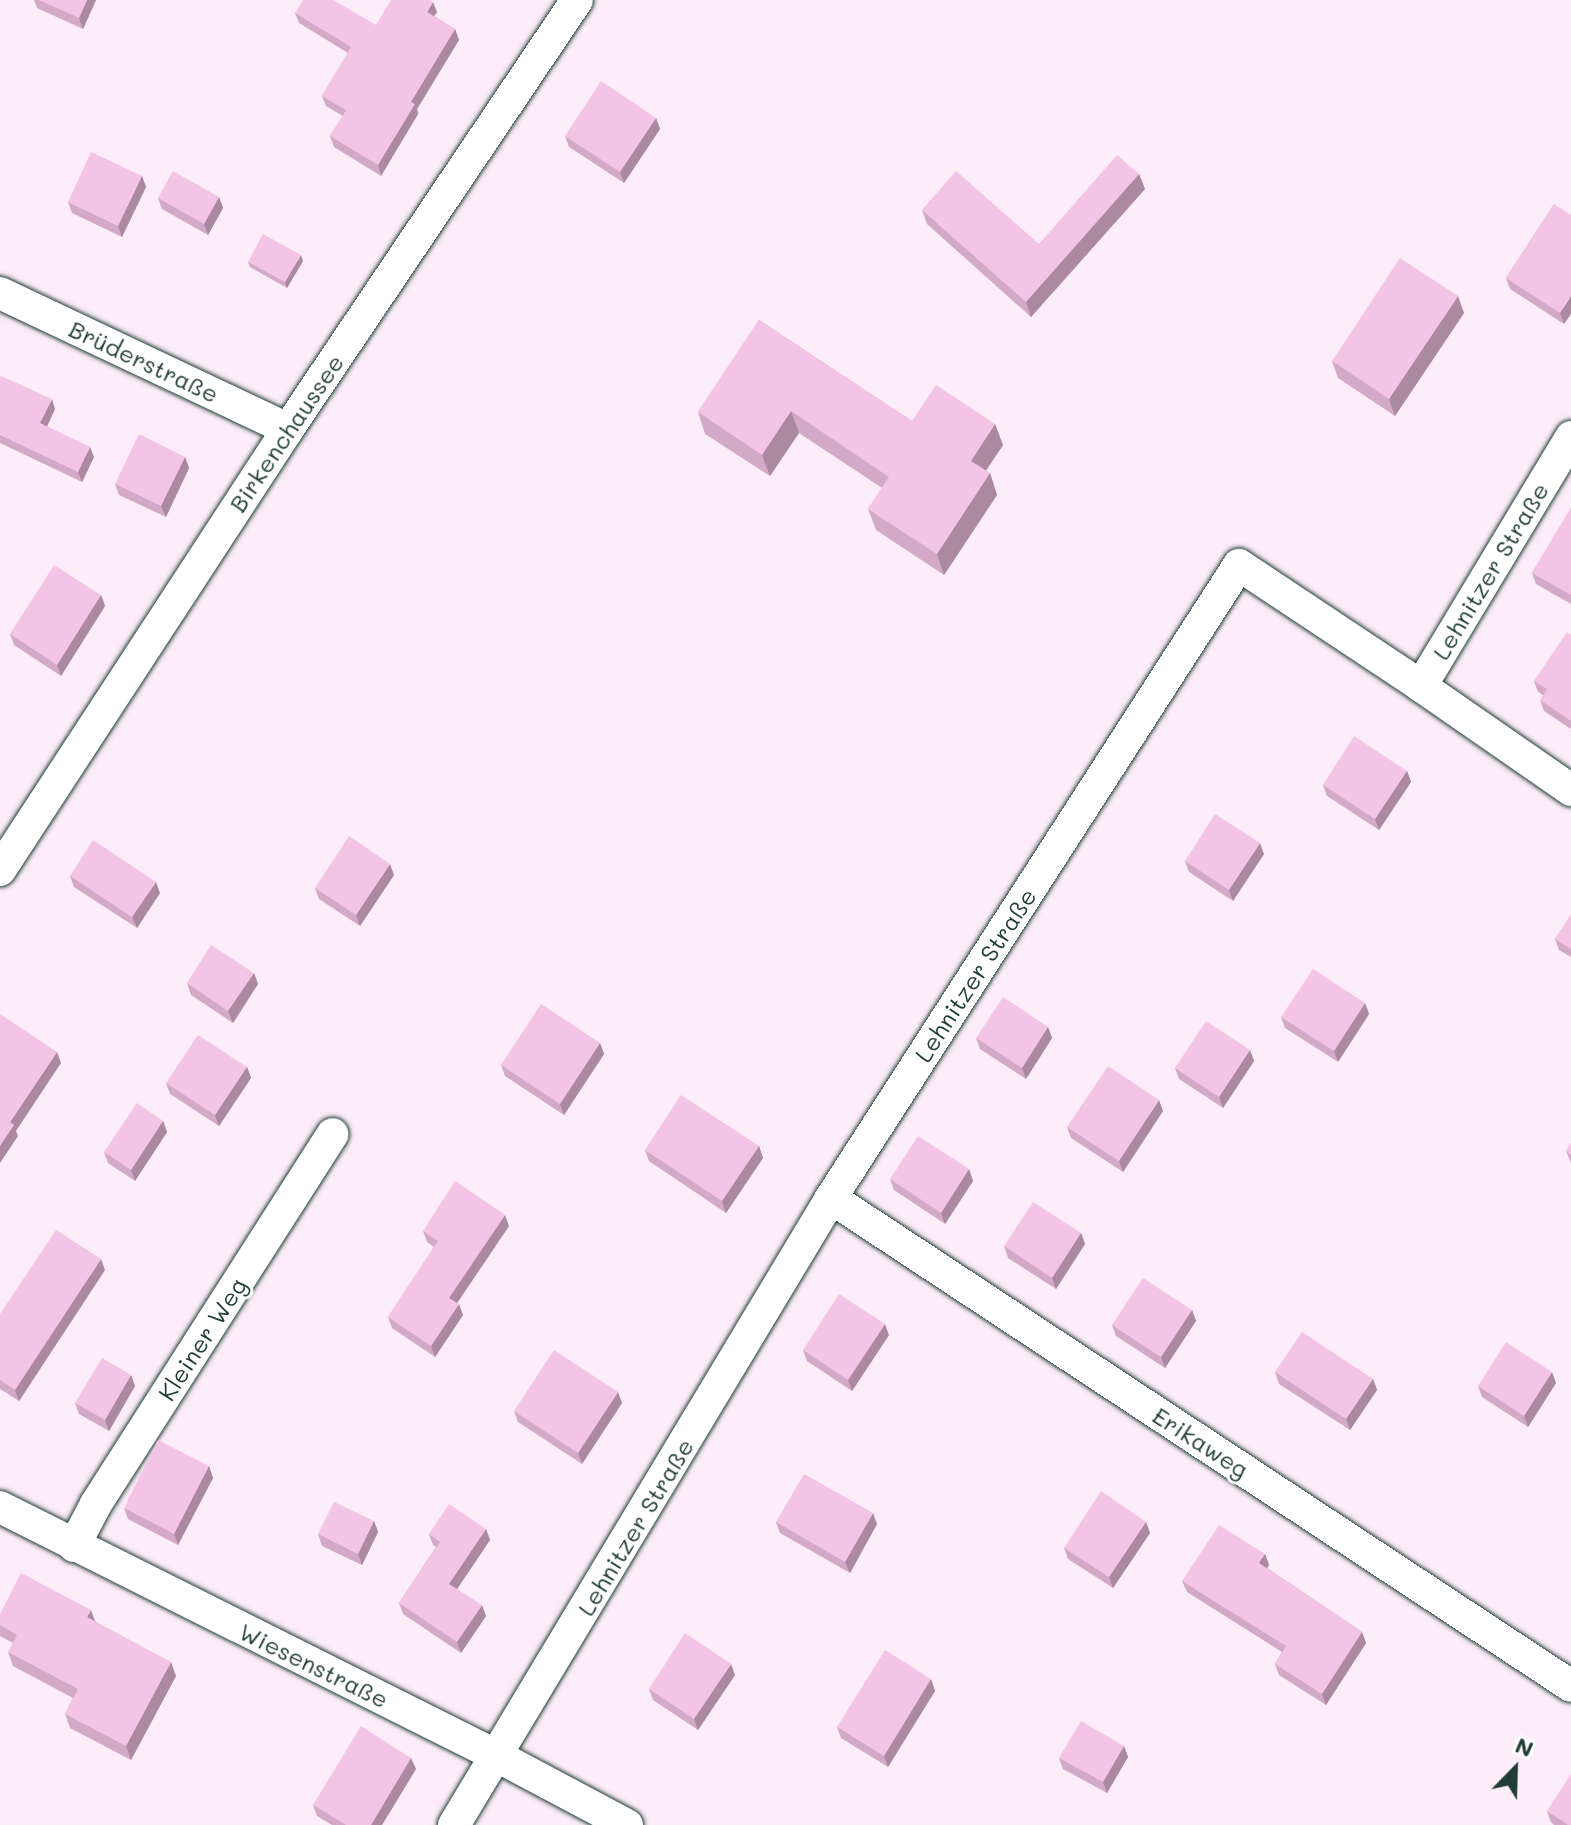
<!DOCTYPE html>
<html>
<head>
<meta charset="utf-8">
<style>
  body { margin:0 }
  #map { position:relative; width:1571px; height:1825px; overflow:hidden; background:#fcedf8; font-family:Mali,sans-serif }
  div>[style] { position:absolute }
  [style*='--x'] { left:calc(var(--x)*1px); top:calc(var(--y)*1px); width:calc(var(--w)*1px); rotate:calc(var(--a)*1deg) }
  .roads { filter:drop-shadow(0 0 2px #1f3d34) drop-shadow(0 0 2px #1f3d34) }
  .street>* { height:32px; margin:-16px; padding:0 16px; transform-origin:16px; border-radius:16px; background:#fff }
  .wall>* { inset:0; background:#d2a9c6 }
  .shaded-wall>* { inset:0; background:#ab89a1 }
  .building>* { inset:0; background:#f4c4e6 }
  span { translate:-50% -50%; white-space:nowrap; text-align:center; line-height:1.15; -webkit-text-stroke:6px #fff; paint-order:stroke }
  .street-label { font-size:24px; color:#1f3d34 }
  .north { position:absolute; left:1475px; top:1729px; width:80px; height:80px; -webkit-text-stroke:6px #fff; paint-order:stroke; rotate:23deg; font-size:22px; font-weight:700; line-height:32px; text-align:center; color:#1f3d34 }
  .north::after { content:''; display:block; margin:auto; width:28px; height:36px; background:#1f3d34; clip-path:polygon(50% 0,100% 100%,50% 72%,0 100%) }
</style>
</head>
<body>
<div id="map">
  <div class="roads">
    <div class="street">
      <div style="--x:0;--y:293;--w:318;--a:25.3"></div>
      <div style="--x:1421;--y:686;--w:183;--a:34.7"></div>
      <div style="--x:0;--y:870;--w:527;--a:-56.85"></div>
      <div style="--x:288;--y:429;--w:517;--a:-56.03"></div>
      <div style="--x:831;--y:1198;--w:886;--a:33.4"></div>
      <div style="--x:0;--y:1507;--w:558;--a:26.61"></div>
      <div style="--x:499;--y:1757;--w:145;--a:28"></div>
      <div style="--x:74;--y:1546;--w:47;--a:-62.4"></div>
      <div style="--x:96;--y:1504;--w:439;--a:-57.4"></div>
      <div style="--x:454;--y:1825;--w:732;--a:-58.98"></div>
      <div style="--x:831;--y:1198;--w:753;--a:-57.2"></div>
      <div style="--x:1239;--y:565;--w:219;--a:33.6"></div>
      <div style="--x:1421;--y:686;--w:291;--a:-58.9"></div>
    </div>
  </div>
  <div class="wall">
    <div style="clip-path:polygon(34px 0,96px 0,83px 29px,37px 8px)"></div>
    <div style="clip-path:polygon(437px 12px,434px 16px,455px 29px,459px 40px,417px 109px,418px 114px,381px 176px,334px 147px,330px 136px,343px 116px,326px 106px,322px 96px,348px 53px,299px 23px,295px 13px,376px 25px)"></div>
    <div style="clip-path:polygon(656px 118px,660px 129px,624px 183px,569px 147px,565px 136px)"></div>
    <div style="clip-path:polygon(1139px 174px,1145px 189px,1031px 317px,927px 224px,922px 210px,1039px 244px)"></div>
    <div style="clip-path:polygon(142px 176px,146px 187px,122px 237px,72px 213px,68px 202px)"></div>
    <div style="clip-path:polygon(219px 197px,223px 208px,208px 235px,162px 209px,158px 198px)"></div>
    <div style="clip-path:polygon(1554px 204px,1564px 324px,1510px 289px,1506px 278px)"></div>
    <div style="clip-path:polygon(303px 261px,287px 288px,250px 267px,248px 262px)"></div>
    <div style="clip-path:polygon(1464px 313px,1395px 416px,1338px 378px,1332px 361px)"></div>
    <div style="clip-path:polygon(759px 320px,912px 421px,995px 424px,1003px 445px,986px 471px,990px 473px,997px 495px,944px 575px,876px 530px,868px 509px,882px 488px,799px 433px,770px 476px,705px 434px,698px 412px)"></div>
    <div style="clip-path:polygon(0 378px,55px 409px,47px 426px,94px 457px,82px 482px,0 443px)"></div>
    <div style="clip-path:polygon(185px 457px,189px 468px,166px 517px,119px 495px,115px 484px)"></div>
    <div style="clip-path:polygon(1571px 508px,1571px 604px,1536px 584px,1532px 573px)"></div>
    <div style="clip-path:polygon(101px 595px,105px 606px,61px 676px,14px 645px,10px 634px)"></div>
    <div style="clip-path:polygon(1571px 635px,1571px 729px,1544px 711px,1540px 700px,1543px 695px,1538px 692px,1534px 681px)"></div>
    <div style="clip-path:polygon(1407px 771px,1411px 782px,1379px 830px,1327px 796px,1323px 785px)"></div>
    <div style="clip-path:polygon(1264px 854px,1233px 901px,1189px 872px,1185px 861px)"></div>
    <div style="clip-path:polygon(394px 875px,360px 926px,319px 899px,315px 888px)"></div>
    <div style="clip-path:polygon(70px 876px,160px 893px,137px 928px,74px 887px)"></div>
    <div style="clip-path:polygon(1571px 915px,1571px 957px,1559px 950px,1555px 939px)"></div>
    <div style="clip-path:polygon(254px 973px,258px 984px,233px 1023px,191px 995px,187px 983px)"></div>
    <div style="clip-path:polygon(1365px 1003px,1369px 1014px,1338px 1062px,1285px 1028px,1281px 1017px)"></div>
    <div style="clip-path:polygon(1048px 1027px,1052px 1038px,1026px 1079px,980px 1049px,976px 1038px)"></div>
    <div style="clip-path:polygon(600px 1043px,604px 1054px,564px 1115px,505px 1076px,501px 1065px)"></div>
    <div style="clip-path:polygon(1250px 1050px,1254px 1061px,1223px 1108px,1179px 1079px,1175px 1068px)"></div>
    <div style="clip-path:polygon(247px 1067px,251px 1078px,219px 1126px,170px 1094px,166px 1083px)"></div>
    <div style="clip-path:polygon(1163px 1111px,1123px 1172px,1071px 1138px,1067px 1127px)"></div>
    <div style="clip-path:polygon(163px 1121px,167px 1132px,135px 1181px,108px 1163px,104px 1152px)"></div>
    <div style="clip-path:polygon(1571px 1143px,1571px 1163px,1566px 1151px)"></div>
    <div style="clip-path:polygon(759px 1146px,763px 1158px,726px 1213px,649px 1161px,645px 1150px)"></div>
    <div style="clip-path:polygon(969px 1169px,973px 1181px,945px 1224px,894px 1190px,890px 1179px)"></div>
    <div style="clip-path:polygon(509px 1226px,457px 1303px,463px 1315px,435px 1357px,392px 1328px,388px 1317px,434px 1247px,427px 1242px,423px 1231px)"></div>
    <div style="clip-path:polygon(1081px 1233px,1085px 1244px,1056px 1289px,1008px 1258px,1004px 1246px)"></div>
    <div style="clip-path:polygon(105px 1270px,19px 1401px,0 1389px,0 1314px)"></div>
    <div style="clip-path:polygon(1192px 1310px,1196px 1321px,1165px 1368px,1116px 1336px,1112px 1325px)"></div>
    <div style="clip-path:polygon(889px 1335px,852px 1391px,807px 1361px,803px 1350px)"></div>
    <div style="clip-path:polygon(1275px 1372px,1373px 1379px,1377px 1390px,1350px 1430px,1279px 1384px)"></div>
    <div style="clip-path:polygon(131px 1375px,135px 1386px,109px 1431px,79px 1414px,75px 1403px)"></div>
    <div style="clip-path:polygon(1556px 1383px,1528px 1427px,1482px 1397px,1478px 1386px)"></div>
    <div style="clip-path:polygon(622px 1403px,582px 1464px,518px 1422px,514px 1411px)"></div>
    <div style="clip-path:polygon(209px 1466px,213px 1478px,178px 1545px,128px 1519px,124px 1508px)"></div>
    <div style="clip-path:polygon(374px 1521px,378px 1532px,362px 1565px,322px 1546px,318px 1534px)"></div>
    <div style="clip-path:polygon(776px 1522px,877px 1524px,850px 1573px,780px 1533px)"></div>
    <div style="clip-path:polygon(1146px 1522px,1150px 1533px,1113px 1588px,1068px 1559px,1064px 1548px)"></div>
    <div style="clip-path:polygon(486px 1529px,490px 1540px,457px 1589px,486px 1616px,461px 1653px,403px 1614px,399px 1603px,436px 1547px,433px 1545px,429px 1534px)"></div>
    <div style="clip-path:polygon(1265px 1554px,1269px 1565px,1267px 1568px,1362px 1632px,1366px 1643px,1326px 1705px,1279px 1675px,1275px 1664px,1282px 1652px,1187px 1592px,1182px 1581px)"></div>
    <div style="clip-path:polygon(0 1614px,95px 1621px,176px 1676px,131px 1760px,70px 1728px,65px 1714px,73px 1698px,13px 1666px,8px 1652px,13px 1643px,0 1636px)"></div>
    <div style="clip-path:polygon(735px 1675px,698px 1730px,653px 1700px,649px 1689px)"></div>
    <div style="clip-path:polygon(931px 1679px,935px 1691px,888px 1767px,841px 1738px,837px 1727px)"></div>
    <div style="clip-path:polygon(1124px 1746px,1128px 1757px,1107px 1793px,1063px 1769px,1059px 1758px)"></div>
    <div style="clip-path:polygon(411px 1758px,416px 1769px,382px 1825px,332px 1825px,317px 1816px,313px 1805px)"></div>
    <div style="clip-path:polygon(1547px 1811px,1571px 1825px,1554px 1825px,1551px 1822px)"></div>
  </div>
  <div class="shaded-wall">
    <div style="clip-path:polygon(87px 0,96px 0,83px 29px,79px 18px)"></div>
    <div style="clip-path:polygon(433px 2px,437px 12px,430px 22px,427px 12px)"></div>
    <div style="clip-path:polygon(455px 29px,459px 40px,417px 109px,418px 114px,381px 176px,378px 165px,411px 102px)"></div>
    <div style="clip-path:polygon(656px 118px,660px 129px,624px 183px,620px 172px)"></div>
    <div style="clip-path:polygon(1139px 174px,1145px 189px,1031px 317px,1026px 302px)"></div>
    <div style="clip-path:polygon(142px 176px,146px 187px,122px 237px,118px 226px)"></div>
    <div style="clip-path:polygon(219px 197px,223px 208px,208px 235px,204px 224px)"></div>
    <div style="clip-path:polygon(301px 255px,303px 261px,287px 288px,285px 282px)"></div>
    <div style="clip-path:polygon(1458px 296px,1464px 313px,1395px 416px,1389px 399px)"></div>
    <div style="clip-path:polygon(1571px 296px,1571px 314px,1564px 324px,1560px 313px)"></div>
    <div style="clip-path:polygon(52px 399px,55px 409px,44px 433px,40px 423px)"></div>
    <div style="clip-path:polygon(791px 411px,799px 433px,770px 476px,762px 455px)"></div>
    <div style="clip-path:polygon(995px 424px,1003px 445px,978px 482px,971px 461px)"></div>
    <div style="clip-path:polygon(90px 447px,94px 457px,82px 482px,78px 472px)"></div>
    <div style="clip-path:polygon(185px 457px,189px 468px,166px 517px,161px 506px)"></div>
    <div style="clip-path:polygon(990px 473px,997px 495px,944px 575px,937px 554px)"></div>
    <div style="clip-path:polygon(101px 595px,105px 606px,61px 676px,57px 665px)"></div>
    <div style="clip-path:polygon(1407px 771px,1411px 782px,1379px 830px,1375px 819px)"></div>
    <div style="clip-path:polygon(1260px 843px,1264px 854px,1233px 901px,1229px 890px)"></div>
    <div style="clip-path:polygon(390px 864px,394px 875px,360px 926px,356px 915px)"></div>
    <div style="clip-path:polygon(156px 882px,160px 893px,137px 928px,132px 917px)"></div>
    <div style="clip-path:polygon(254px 973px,258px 984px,233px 1023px,228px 1011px)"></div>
    <div style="clip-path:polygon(1365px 1003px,1369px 1014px,1338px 1062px,1334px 1051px)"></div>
    <div style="clip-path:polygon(1048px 1027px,1052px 1038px,1026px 1079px,1022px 1068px)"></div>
    <div style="clip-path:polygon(600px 1043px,604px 1054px,564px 1115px,560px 1104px)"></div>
    <div style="clip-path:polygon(1250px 1050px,1254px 1061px,1223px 1108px,1219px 1097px)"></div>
    <div style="clip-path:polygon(57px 1052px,61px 1063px,16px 1131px,18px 1136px,0 1163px,0 1146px,10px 1122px)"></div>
    <div style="clip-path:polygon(247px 1067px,251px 1078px,219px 1126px,215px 1115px)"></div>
    <div style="clip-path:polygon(1159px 1100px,1163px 1111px,1123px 1172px,1119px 1161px)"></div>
    <div style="clip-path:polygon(163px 1121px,167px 1132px,135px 1181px,131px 1170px)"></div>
    <div style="clip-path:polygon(759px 1146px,763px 1158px,726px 1213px,722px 1201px)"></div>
    <div style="clip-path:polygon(969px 1169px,973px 1181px,945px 1224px,941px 1213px)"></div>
    <div style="clip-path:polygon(505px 1215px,509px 1226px,453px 1309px,449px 1298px)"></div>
    <div style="clip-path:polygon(1081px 1233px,1085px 1244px,1056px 1289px,1052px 1278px)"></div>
    <div style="clip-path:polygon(101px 1259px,105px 1270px,19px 1401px,15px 1390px)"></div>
    <div style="clip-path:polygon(459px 1304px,463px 1315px,435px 1357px,431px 1346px)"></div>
    <div style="clip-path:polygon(1192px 1310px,1196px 1321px,1165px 1368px,1161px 1357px)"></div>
    <div style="clip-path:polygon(885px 1324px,889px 1335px,852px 1391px,848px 1380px)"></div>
    <div style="clip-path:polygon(1552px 1372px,1556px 1383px,1528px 1427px,1524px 1416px)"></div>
    <div style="clip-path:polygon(131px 1375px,135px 1386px,109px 1431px,105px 1420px)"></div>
    <div style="clip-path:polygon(1373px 1379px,1377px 1390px,1350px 1430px,1346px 1419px)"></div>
    <div style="clip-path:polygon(618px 1392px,622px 1403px,582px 1464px,578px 1453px)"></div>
    <div style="clip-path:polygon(209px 1466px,213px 1478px,178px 1545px,174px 1534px)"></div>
    <div style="clip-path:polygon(873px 1513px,877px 1524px,850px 1573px,845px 1562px)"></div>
    <div style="clip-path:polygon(374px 1521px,378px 1532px,362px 1565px,358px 1554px)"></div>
    <div style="clip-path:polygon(1146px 1522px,1150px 1533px,1113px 1588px,1109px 1577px)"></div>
    <div style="clip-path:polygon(486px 1529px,490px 1540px,453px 1595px,449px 1584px)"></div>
    <div style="clip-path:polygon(1265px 1554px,1269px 1565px,1263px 1574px,1259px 1563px)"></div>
    <div style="clip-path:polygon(482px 1605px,486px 1616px,461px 1653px,457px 1642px)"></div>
    <div style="clip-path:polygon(91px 1610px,96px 1624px,87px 1617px)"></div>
    <div style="clip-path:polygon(1362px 1632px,1366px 1643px,1326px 1705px,1322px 1694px)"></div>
    <div style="clip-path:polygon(171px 1662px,176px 1676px,131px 1760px,126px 1746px)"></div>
    <div style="clip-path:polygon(731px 1664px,735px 1675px,698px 1730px,694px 1719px)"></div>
    <div style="clip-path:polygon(931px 1679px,935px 1691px,888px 1767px,884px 1756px)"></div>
    <div style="clip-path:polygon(1124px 1746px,1128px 1757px,1107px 1793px,1103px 1782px)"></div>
    <div style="clip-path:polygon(411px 1758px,416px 1769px,382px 1825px,371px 1825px)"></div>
  </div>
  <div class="building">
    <div style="clip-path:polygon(39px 0,87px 0,79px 18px)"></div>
    <div style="clip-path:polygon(303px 0,333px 0,376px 25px,391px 0,430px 0,433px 2px,427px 12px,455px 29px,411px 102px,415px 104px,378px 165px,330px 136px,346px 110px,322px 96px,351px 47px,295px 13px)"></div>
    <div style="clip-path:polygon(601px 81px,656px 118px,620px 172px,565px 136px)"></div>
    <div style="clip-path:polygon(91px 152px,142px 176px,118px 226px,68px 202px)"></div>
    <div style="clip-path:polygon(1117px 155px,1139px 174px,1026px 302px,922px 210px,956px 171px,1039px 244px)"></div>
    <div style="clip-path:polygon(173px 171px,219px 197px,204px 224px,158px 198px)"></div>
    <div style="clip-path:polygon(1554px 204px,1571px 215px,1571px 296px,1560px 313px,1506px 278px)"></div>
    <div style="clip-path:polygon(263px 234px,301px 255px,285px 282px,248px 262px)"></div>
    <div style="clip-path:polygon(1400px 258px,1458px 296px,1389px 399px,1332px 361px)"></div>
    <div style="clip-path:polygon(759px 320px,912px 421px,936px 385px,995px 424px,971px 461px,990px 473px,937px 554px,868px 509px,889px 477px,791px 411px,762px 455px,698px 412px)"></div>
    <div style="clip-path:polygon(1px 376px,52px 399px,40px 423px,90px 447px,78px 472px,0 435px,0 378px)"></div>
    <div style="clip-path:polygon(139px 434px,185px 457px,161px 506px,115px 484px)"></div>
    <div style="clip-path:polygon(1571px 508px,1571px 595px,1532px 573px)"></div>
    <div style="clip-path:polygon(54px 565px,101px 595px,57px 665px,10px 634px)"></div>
    <div style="clip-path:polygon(1567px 632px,1571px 635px,1571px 721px,1540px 700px,1547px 689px,1534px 681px)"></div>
    <div style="clip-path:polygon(1354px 736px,1407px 771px,1375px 819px,1323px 785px)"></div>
    <div style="clip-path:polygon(1215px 814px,1260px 843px,1229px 890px,1185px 861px)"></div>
    <div style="clip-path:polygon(349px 836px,390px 864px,356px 915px,315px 888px)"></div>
    <div style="clip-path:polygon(93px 840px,156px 882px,132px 917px,70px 876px)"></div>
    <div style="clip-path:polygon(1571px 915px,1571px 949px,1555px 939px)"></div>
    <div style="clip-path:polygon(211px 945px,254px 973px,228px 1011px,187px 983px)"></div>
    <div style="clip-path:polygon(1313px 969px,1365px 1003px,1334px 1051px,1281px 1017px)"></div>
    <div style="clip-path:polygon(1003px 997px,1048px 1027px,1022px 1068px,976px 1038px)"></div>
    <div style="clip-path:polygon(541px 1004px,600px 1043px,560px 1104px,501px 1065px)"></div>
    <div style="clip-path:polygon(0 1014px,57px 1052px,10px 1122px,14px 1125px,0 1146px)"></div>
    <div style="clip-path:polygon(1206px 1021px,1250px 1050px,1219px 1097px,1175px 1068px)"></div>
    <div style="clip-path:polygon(198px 1035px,247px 1067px,215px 1115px,166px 1083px)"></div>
    <div style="clip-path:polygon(1108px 1066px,1159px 1100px,1119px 1161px,1067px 1127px)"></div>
    <div style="clip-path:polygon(681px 1095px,759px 1146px,722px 1201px,645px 1150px)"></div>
    <div style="clip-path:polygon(137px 1103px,163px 1121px,131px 1170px,104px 1152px)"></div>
    <div style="clip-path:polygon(918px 1136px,969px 1169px,941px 1213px,890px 1179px)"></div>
    <div style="clip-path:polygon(1571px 1143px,1571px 1155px,1566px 1151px)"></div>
    <div style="clip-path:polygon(455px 1181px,505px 1215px,449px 1298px,459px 1304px,431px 1346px,388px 1317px,438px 1241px,423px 1231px)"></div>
    <div style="clip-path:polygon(1033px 1202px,1081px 1233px,1052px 1278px,1004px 1246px)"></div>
    <div style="clip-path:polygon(56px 1230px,101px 1259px,15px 1390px,0 1380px,0 1314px)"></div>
    <div style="clip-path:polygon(1143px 1278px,1192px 1310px,1161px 1357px,1112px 1325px)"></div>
    <div style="clip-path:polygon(839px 1294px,885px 1324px,848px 1380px,803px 1350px)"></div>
    <div style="clip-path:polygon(1302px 1332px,1373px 1379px,1346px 1419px,1275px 1372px)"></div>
    <div style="clip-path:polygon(1506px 1342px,1552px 1372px,1524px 1416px,1478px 1386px)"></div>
    <div style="clip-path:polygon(554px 1350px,618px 1392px,578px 1453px,514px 1411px)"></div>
    <div style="clip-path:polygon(102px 1358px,131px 1375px,105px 1420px,75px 1403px)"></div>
    <div style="clip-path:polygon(158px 1440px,209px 1466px,174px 1534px,124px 1508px)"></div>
    <div style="clip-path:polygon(804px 1474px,873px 1513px,845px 1562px,776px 1522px)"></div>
    <div style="clip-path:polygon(1101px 1491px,1146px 1522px,1109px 1577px,1064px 1548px)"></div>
    <div style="clip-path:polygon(334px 1502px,374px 1521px,358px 1554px,318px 1534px)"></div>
    <div style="clip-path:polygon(449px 1504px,486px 1529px,449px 1584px,482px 1605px,457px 1642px,399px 1603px,440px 1542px,429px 1534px)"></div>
    <div style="clip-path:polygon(1219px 1525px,1265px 1554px,1259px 1563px,1362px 1632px,1322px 1694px,1275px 1664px,1286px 1646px,1182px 1581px)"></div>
    <div style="clip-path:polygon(21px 1573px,91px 1610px,87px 1617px,171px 1662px,126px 1746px,65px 1714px,78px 1689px,8px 1652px,17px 1635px,0 1625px,0 1614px)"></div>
    <div style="clip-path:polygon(685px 1633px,731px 1664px,694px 1719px,649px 1689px)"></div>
    <div style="clip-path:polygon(885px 1650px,931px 1679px,884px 1756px,837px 1727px)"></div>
    <div style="clip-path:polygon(1081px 1721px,1124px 1746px,1103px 1782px,1059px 1758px)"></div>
    <div style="clip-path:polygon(361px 1726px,411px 1758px,371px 1825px,346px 1825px,313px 1805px)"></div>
    <div style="clip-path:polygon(1571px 1774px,1571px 1825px,1568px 1825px,1547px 1811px)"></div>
  </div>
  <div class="street-label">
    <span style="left:144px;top:361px;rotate:25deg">Brüderstraße</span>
    <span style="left:286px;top:433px;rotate:-56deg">Birkenchaussee</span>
    <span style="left:1490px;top:571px;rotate:-59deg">Lehnitzer Straße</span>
    <span style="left:975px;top:975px;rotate:-57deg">Lehnitzer Straße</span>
    <span style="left:202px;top:1339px;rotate:-57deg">Kleiner Weg</span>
    <span style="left:1201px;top:1442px;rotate:33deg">Erikaweg</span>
    <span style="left:635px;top:1527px;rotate:-59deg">Lehnitzer Straße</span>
    <span style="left:314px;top:1665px;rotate:26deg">Wiesenstraße</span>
  </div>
  <div class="north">N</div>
</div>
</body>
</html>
